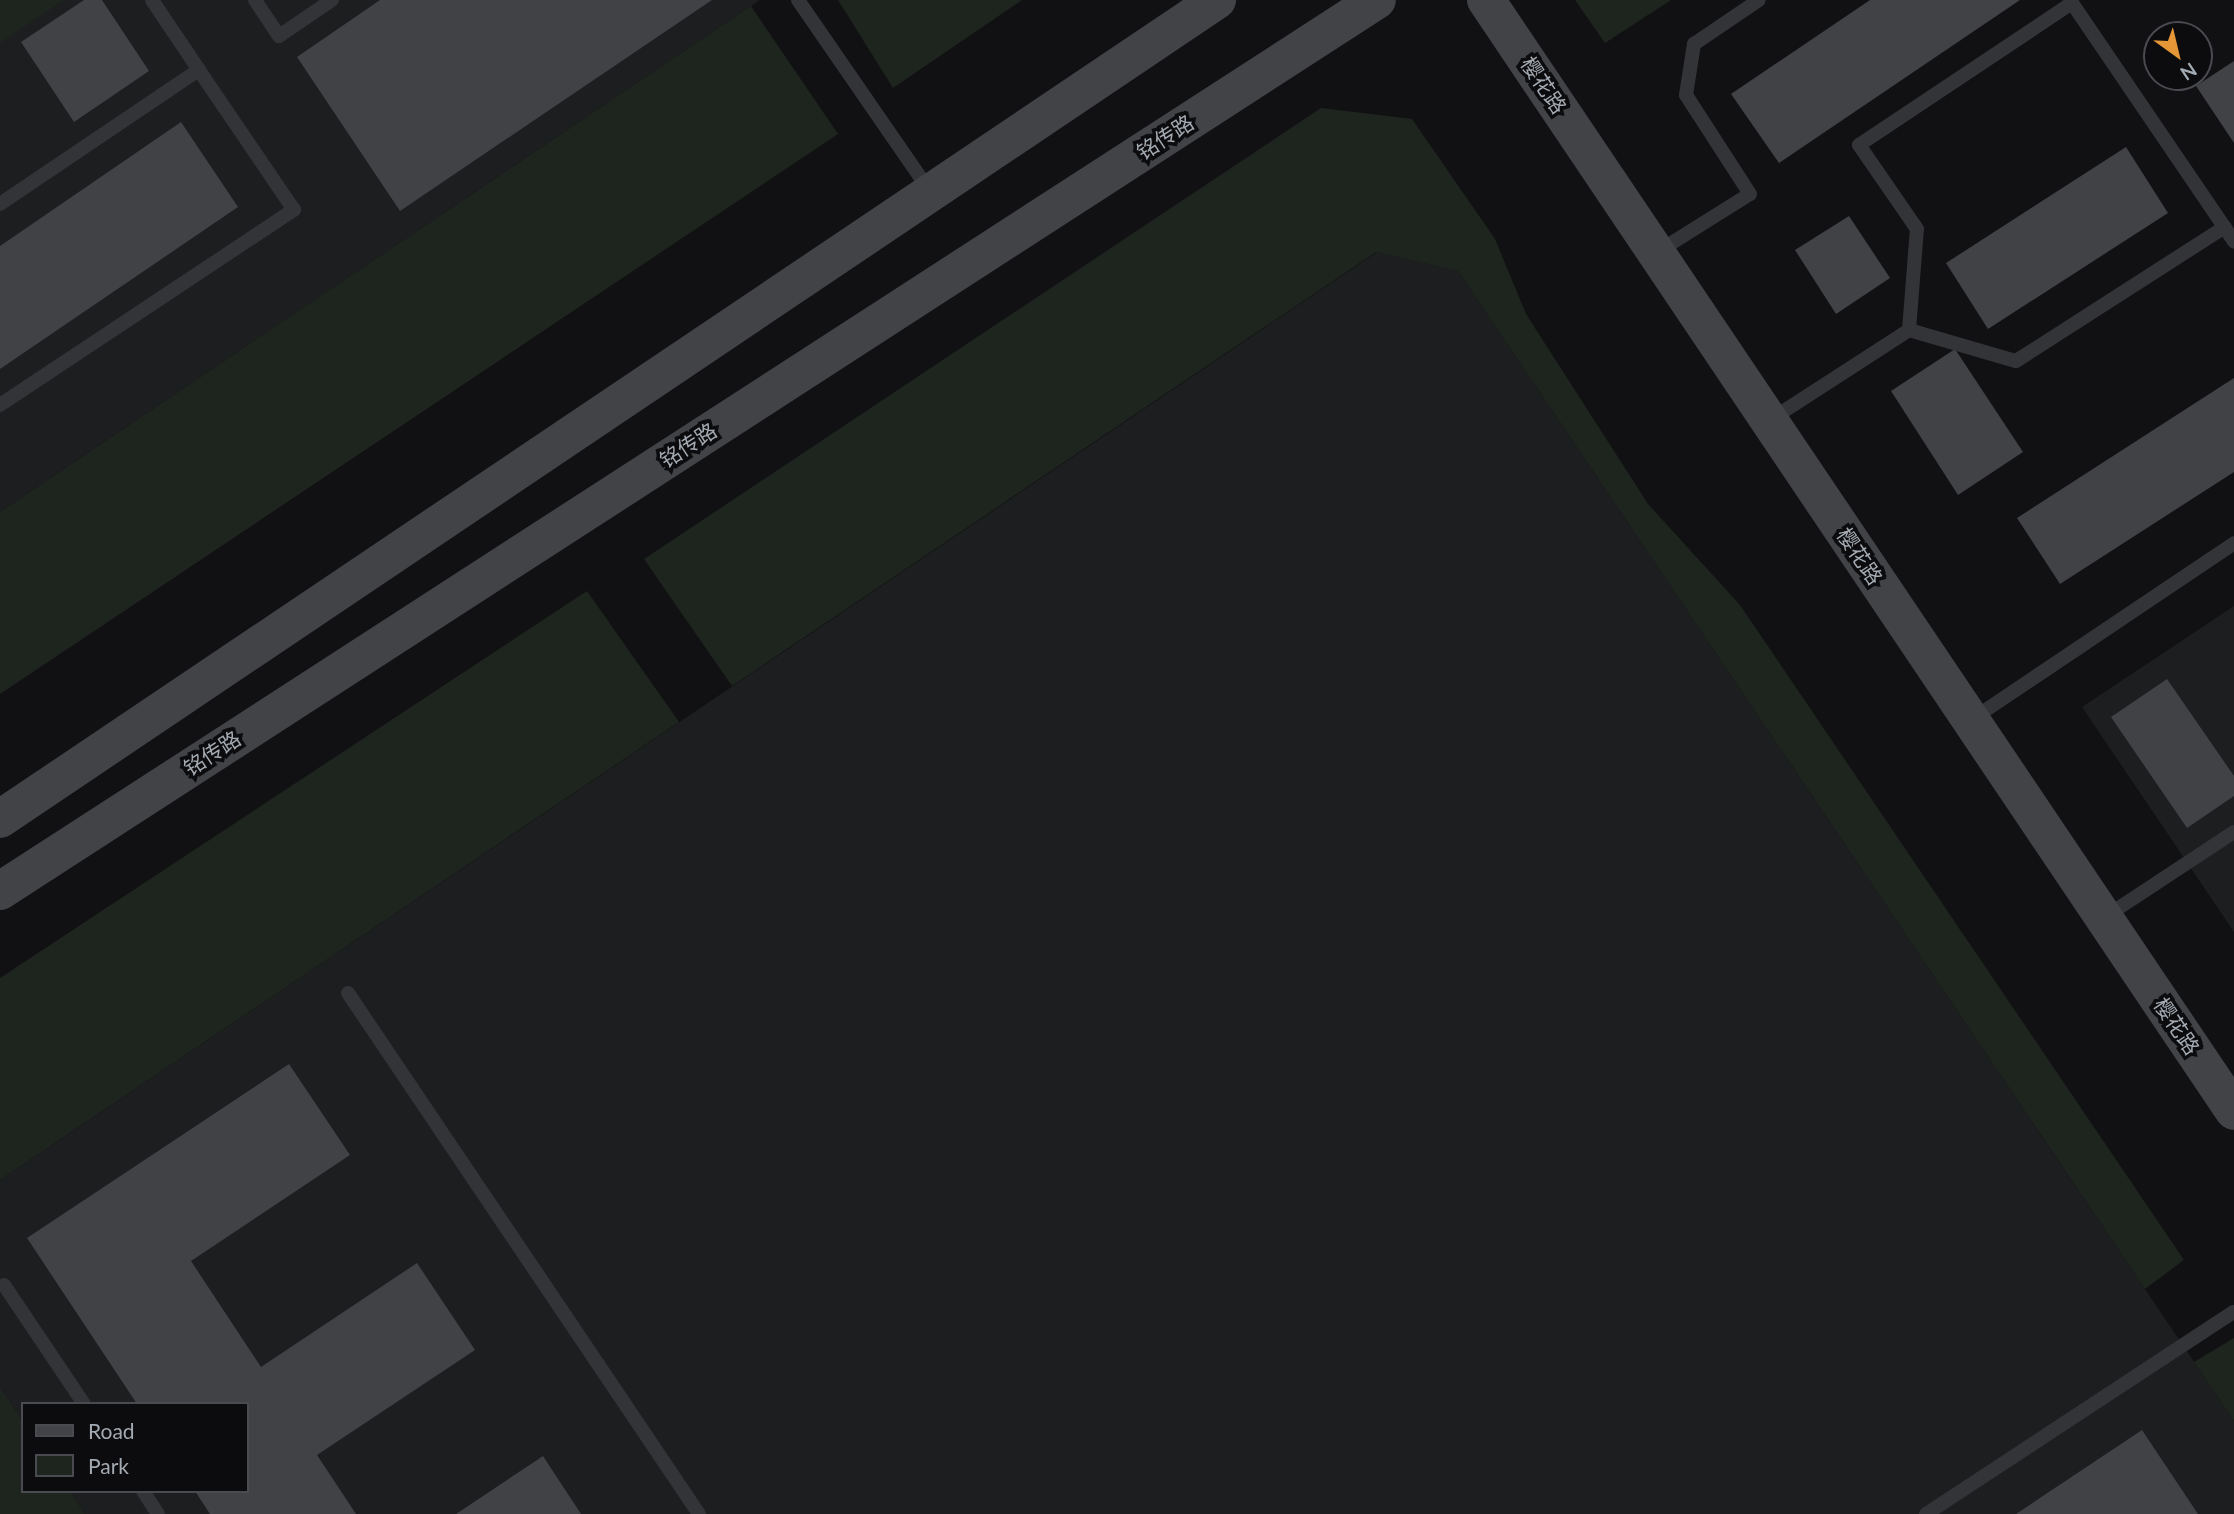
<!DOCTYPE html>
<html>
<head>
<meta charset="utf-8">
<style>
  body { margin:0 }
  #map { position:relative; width:2234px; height:1514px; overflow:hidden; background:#111113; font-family:Lato,"Noto Sans SC",sans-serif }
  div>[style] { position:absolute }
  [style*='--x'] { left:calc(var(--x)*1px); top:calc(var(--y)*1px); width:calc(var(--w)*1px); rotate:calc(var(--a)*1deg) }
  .built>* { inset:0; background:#1d1e20 }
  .green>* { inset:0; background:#1e251e }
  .building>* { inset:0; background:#404246 }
  .lane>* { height:14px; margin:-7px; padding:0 7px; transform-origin:7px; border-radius:7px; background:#333437 }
  .secondary>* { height:38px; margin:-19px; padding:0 19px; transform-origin:19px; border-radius:19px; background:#414347 }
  span { translate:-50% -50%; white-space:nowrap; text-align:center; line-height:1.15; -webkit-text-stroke:7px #0c0c0e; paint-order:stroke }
  .street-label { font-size:21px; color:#a4aab2 }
  .legend { position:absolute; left:21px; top:1402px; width:228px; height:91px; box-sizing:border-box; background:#0c0c0e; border:2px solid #494b50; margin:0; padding:9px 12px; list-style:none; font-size:21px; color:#a4aab2 }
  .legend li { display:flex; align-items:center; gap:14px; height:35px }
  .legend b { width:35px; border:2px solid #494b50 }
  .north { position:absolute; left:2143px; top:21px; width:70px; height:70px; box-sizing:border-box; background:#0c0c0e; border:2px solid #494b50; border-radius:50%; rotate:146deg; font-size:19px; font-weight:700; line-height:28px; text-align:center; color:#a4aab2 }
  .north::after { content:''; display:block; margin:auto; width:24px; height:32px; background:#e59637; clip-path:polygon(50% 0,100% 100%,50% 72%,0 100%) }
</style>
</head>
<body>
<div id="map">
  <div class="built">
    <div style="clip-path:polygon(0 0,760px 0,0 512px)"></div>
    <div style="clip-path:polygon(1377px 252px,1458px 271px,2234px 1421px,2234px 1514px,85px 1514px,70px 1491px,247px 1491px,247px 1404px,23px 1404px,23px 1421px,0 1387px,0 1180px)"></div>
    <div style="clip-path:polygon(2234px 606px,2234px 932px,2082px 707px)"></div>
  </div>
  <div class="green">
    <div style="clip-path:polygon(0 0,64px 0,0 43px)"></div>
    <div style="clip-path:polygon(838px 0,1022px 0,893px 88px)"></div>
    <div style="clip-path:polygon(1575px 0,1671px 0,1605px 43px)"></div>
    <div style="clip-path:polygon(751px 6px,838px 134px,0 694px,0 512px)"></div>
    <div style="clip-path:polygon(1321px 108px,1412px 119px,1495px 239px,1526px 314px,1648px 504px,1740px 605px,2184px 1260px,2145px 1289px,1458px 271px,1376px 252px,732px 686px,644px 559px)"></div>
    <div style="clip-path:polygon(587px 591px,679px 722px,0 1180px,0 978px)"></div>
    <div style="clip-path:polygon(2234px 1338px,2234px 1421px,2194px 1362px)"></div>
    <div style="clip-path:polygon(0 1387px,23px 1421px,23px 1491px,70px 1491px,85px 1514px,0 1514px)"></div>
  </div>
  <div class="building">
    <div style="clip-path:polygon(84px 0,102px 0,149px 71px,74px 122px,21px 42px)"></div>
    <div style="clip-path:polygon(380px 0,712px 0,400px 211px,297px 57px)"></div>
    <div style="clip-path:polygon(1870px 0,2020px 0,1779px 163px,1731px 94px)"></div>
    <div style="clip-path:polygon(2234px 61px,2234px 143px,2196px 86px)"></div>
    <div style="clip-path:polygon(181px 122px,238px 207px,0 369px,0 246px)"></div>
    <div style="clip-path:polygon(2126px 147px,2168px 213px,1988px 329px,1946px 263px)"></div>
    <div style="clip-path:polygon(1849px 216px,1890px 278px,1836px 314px,1795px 250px)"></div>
    <div style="clip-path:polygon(1955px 349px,2023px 452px,1958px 495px,1891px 391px)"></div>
    <div style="clip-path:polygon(2234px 378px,2234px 472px,2060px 584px,2017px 518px)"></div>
    <div style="clip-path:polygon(2167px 679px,2234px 776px,2234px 796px,2187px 828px,2111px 717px)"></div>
    <div style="clip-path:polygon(289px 1064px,350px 1155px,191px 1261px,261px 1367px,417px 1263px,475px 1350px,317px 1455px,356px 1514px,210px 1514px,195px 1491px,247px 1491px,247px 1404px,137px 1404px,27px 1238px)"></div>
    <div style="clip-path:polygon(2142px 1430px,2198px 1514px,2016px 1514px)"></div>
    <div style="clip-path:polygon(543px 1456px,581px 1514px,456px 1514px)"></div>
  </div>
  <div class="lane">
    <div style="--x:255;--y:0;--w:43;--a:56.3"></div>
    <div style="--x:279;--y:36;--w:64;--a:-34.2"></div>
    <div style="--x:798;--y:0;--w:232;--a:55.4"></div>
    <div style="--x:2070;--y:0;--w:292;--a:55.8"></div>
    <div style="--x:0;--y:204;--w:240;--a:-34"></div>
    <div style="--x:199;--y:70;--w:84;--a:-123.9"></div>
    <div style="--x:1659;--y:251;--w:107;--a:-32.1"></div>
    <div style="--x:1750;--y:194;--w:118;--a:-122.9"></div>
    <div style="--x:1686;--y:95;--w:52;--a:-81.1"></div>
    <div style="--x:1694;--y:44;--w:78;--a:-34.1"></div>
    <div style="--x:1909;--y:330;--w:111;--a:16.2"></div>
    <div style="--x:2016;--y:361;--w:248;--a:-32.7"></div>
    <div style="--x:0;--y:405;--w:353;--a:-33.6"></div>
    <div style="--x:294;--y:210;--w:169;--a:-124.2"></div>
    <div style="--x:1770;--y:420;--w:166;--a:-32.9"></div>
    <div style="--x:1909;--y:330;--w:101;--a:-85.5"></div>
    <div style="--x:1917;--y:229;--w:102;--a:-124.6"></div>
    <div style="--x:1859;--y:145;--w:256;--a:-33.7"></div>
    <div style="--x:1971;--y:720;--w:317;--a:-33.9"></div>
    <div style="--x:2105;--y:917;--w:154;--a:-33.4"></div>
    <div style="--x:348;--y:993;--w:628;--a:56.03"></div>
    <div style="--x:4;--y:1285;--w:143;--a:56.1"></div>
    <div style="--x:143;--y:1491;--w:27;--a:57"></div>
    <div style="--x:1926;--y:1514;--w:368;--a:-33.3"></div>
  </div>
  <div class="secondary">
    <div style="--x:1486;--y:0;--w:1339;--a:56.05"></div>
    <div style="--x:0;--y:819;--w:1467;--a:-33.94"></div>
    <div style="--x:0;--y:891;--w:1640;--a:-32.91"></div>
  </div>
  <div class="street-label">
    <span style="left:1544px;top:85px;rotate:56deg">樱花路</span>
    <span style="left:1165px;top:137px;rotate:-33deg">铭传路</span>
    <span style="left:688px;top:445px;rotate:-33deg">铭传路</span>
    <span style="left:1860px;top:556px;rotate:56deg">樱花路</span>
    <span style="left:212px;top:753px;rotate:-33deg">铭传路</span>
    <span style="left:2177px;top:1026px;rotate:56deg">樱花路</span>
  </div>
  <ul class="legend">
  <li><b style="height:9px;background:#414347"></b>Road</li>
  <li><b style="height:19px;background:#1e251e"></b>Park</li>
  </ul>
  <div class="north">N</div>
</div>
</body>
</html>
